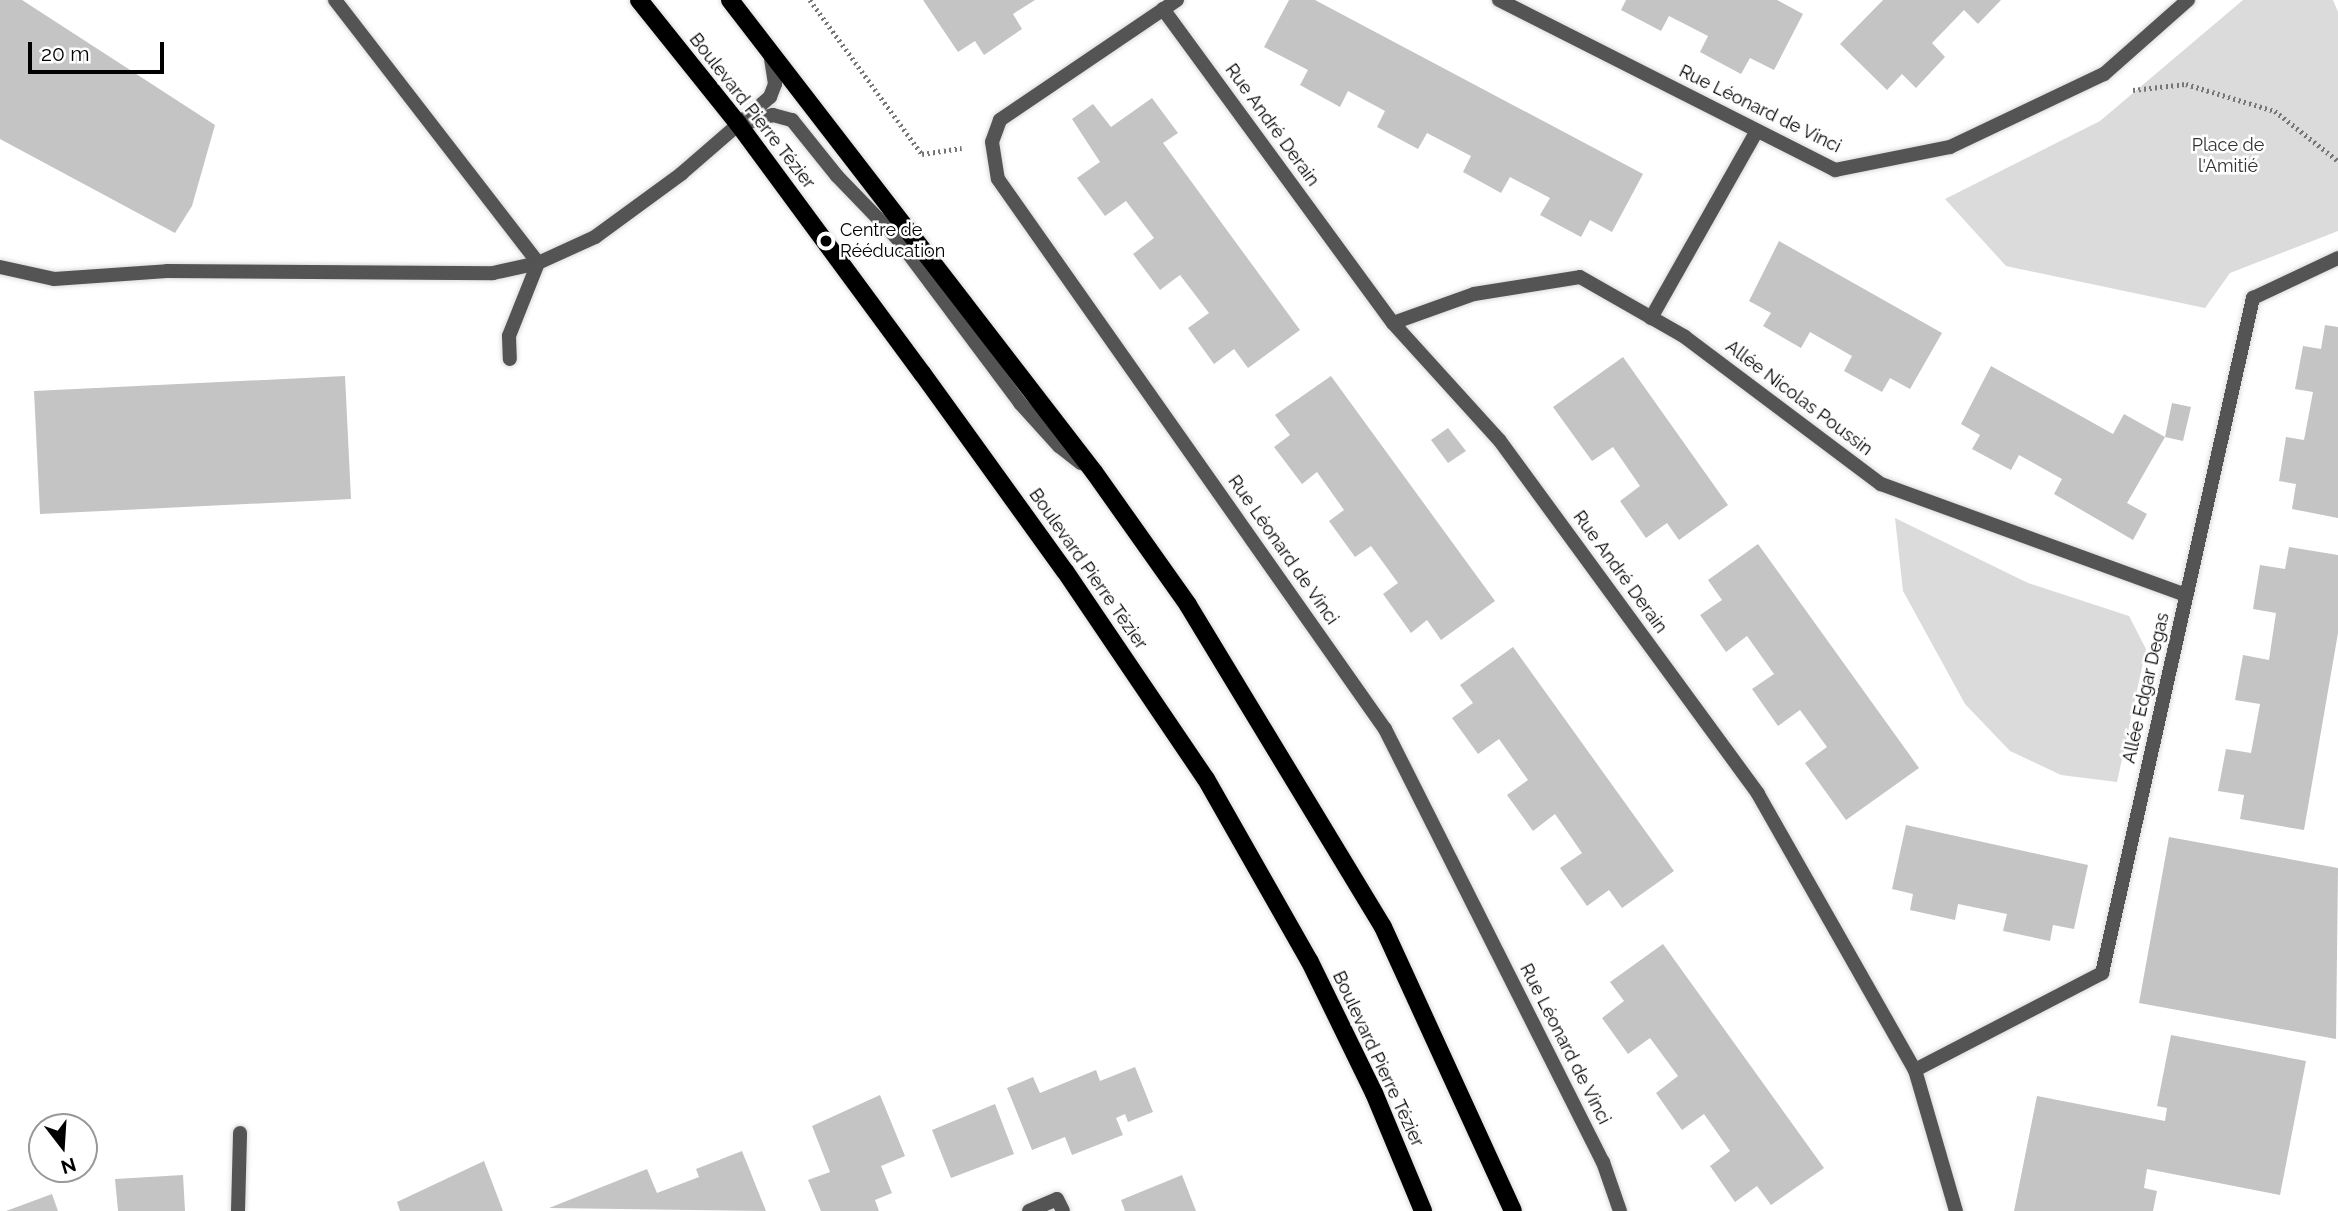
<!DOCTYPE html>
<html>
<head>
<meta charset="utf-8">
<style>
  body { margin:0 }
  #map { position:relative; width:2338px; height:1211px; overflow:hidden; background:#fff; font-family:Raleway,sans-serif }
  div>[style] { position:absolute }
  [style*='--x'] { left:calc(var(--x)*1px); top:calc(var(--y)*1px); width:calc(var(--w)*1px); rotate:calc(var(--a)*1deg) }
  .green>* { inset:0; background:#dbdbdb }
  .building>* { inset:0; background:#c4c4c4 }
  .path>* { height:4.5px; margin-top:-2.25px; transform-origin:0; background:repeating-linear-gradient(90deg,#767676 0 2px,transparent 0 5.5px) }
  .roads { filter:drop-shadow(0 0 2px #dbdbdb) drop-shadow(0 0 2px #dbdbdb) }
  .lane>* { height:14px; margin:-7px; padding:0 7px; transform-origin:7px; border-radius:7px; background:#545454 }
  .street>* { height:14px; margin:-7px; padding:0 7px; transform-origin:7px; border-radius:7px; background:#545454 }
  .primary>* { height:18px; margin:-9px; padding:0 9px; transform-origin:9px; border-radius:9px; background:#000 }
  .dots>* { width:19px; height:19px; translate:-50% -50%; box-sizing:border-box; border:4px solid #fff; border-radius:50% }
  span { translate:-50% -50%; white-space:nowrap; text-align:center; line-height:1.15; -webkit-text-stroke:5px #fff; paint-order:stroke }
  .street-label { font-size:18px; color:#000 }
  .park-label { font-size:18px; color:#323232 }
  .poi-label { font-size:18px; color:#000 }
  .left { translate:0 -50%; text-align:left }
  .north { position:absolute; left:28px; top:1113px; width:70px; height:70px; box-sizing:border-box; background:#fff; border:2px solid #999; border-radius:50%; rotate:163deg; font-size:19px; font-weight:700; line-height:28px; text-align:center; color:#000 }
  .north::after { content:''; display:block; margin:auto; width:24px; height:32px; background:#000; clip-path:polygon(50% 0,100% 100%,50% 72%,0 100%) }
  .scale { position:absolute; left:28px; top:42px; width:136px; height:32px; box-sizing:border-box; border:4px solid #000; border-top:0; padding-left:9px; font-size:21px; line-height:24px; white-space:nowrap; color:#000; -webkit-text-stroke:5px #fff; paint-order:stroke }
</style>
</head>
<body>
<div id="map">
  <div class="green">
    <div style="clip-path:polygon(2243px 0,2333px 0,2338px 12px,2338px 231px,2230px 273px,2205px 308px,2006px 266px,1945px 199px,2100px 121px)"></div>
    <div style="clip-path:polygon(1895px 518px,2028px 583px,2129px 616px,2146px 649px,2117px 782px,2061px 775px,2010px 751px,1965px 704px,1903px 591px)"></div>
  </div>
  <div class="building">
    <div style="clip-path:polygon(0 0,22px 0,215px 125px,192px 206px,175px 233px,0 139px)"></div>
    <div style="clip-path:polygon(923px 0,1035px 0,1013px 14px,1022px 29px,984px 55px,975px 41px,958px 52px)"></div>
    <div style="clip-path:polygon(1289px 0,1315px 0,1643px 174px,1612px 232px,1590px 220px,1581px 237px,1540px 215px,1550px 198px,1510px 177px,1501px 193px,1463px 172px,1471px 156px,1427px 133px,1418px 149px,1377px 127px,1385px 111px,1348px 91px,1340px 107px,1300px 85px,1308px 70px,1264px 47px)"></div>
    <div style="clip-path:polygon(1626px 0,1777px 0,1803px 14px,1774px 70px,1750px 58px,1741px 74px,1700px 52px,1708px 36px,1669px 16px,1661px 31px,1621px 10px)"></div>
    <div style="clip-path:polygon(1883px 0,2001px 0,1978px 24px,1964px 10px,1932px 43px,1945px 57px,1916px 88px,1902px 74px,1887px 90px,1840px 44px)"></div>
    <div style="clip-path:polygon(1152px 98px,1178px 133px,1163px 143px,1300px 330px,1248px 368px,1234px 349px,1214px 364px,1188px 328px,1209px 313px,1180px 275px,1160px 290px,1133px 254px,1154px 238px,1126px 201px,1105px 216px,1077px 178px,1100px 162px,1072px 119px,1093px 104px,1111px 127px)"></div>
    <div style="clip-path:polygon(1779px 241px,1942px 333px,1910px 389px,1890px 378px,1882px 392px,1844px 371px,1852px 356px,1810px 332px,1801px 348px,1763px 326px,1771px 313px,1749px 301px)"></div>
    <div style="clip-path:polygon(2325px 325px,2338px 327px,2338px 518px,2292px 509px,2296px 484px,2279px 481px,2286px 437px,2304px 440px,2313px 392px,2295px 389px,2303px 346px,2321px 349px)"></div>
    <div style="clip-path:polygon(1623px 357px,1728px 505px,1679px 540px,1667px 523px,1646px 538px,1620px 501px,1640px 486px,1613px 447px,1592px 461px,1553px 407px)"></div>
    <div style="clip-path:polygon(1991px 366px,2113px 434px,2124px 414px,2165px 437px,2127px 503px,2147px 514px,2133px 540px,2054px 494px,2062px 479px,2019px 455px,2011px 470px,1972px 449px,1980px 435px,1961px 424px)"></div>
    <div style="clip-path:polygon(345px 376px,351px 499px,40px 514px,34px 391px)"></div>
    <div style="clip-path:polygon(1331px 376px,1495px 601px,1441px 640px,1427px 620px,1411px 633px,1383px 594px,1398px 583px,1371px 546px,1355px 557px,1329px 521px,1344px 510px,1317px 472px,1302px 484px,1274px 447px,1290px 435px,1275px 415px)"></div>
    <div style="clip-path:polygon(2172px 403px,2191px 407px,2183px 441px,2165px 437px)"></div>
    <div style="clip-path:polygon(1448px 428px,1466px 451px,1448px 463px,1431px 440px)"></div>
    <div style="clip-path:polygon(1758px 544px,1919px 768px,1846px 820px,1805px 763px,1827px 747px,1800px 710px,1778px 726px,1752px 689px,1774px 674px,1747px 636px,1726px 652px,1700px 615px,1722px 600px,1708px 580px)"></div>
    <div style="clip-path:polygon(2289px 547px,2338px 555px,2338px 633px,2304px 830px,2240px 819px,2244px 795px,2218px 791px,2226px 749px,2251px 753px,2260px 704px,2235px 700px,2243px 655px,2269px 660px,2276px 613px,2253px 609px,2260px 565px,2285px 569px)"></div>
    <div style="clip-path:polygon(1513px 647px,1674px 871px,1622px 908px,1609px 890px,1587px 906px,1560px 868px,1582px 853px,1555px 814px,1533px 831px,1507px 795px,1528px 780px,1499px 739px,1478px 754px,1452px 718px,1473px 703px,1460px 685px)"></div>
    <div style="clip-path:polygon(1906px 825px,2088px 865px,2074px 929px,2053px 925px,2050px 941px,2003px 931px,2007px 914px,1958px 904px,1955px 920px,1910px 910px,1913px 894px,1892px 889px)"></div>
    <div style="clip-path:polygon(2169px 837px,2338px 868px,2336px 1039px,2139px 1003px)"></div>
    <div style="clip-path:polygon(1663px 944px,1824px 1168px,1771px 1205px,1757px 1186px,1735px 1202px,1710px 1166px,1730px 1151px,1704px 1114px,1682px 1130px,1656px 1093px,1678px 1076px,1650px 1038px,1628px 1054px,1602px 1018px,1624px 1001px,1610px 982px)"></div>
    <div style="clip-path:polygon(2171px 1035px,2306px 1061px,2280px 1195px,2147px 1169px,2144px 1188px,2157px 1191px,2153px 1211px,2014px 1211px,2037px 1096px,2165px 1121px,2167px 1108px,2157px 1106px)"></div>
    <div style="clip-path:polygon(1135px 1067px,1153px 1112px,1128px 1122px,1125px 1114px,1116px 1118px,1123px 1135px,1077px 1153px,1072px 1155px,1065px 1137px,1032px 1150px,1007px 1088px,1033px 1077px,1040px 1093px,1096px 1070px,1100px 1081px)"></div>
    <div style="clip-path:polygon(880px 1095px,905px 1156px,881px 1166px,892px 1193px,875px 1200px,879px 1211px,821px 1211px,808px 1180px,830px 1172px,812px 1126px)"></div>
    <div style="clip-path:polygon(995px 1104px,1014px 1154px,951px 1178px,932px 1130px)"></div>
    <div style="clip-path:polygon(742px 1151px,766px 1211px,549px 1208px,647px 1169px,657px 1193px,699px 1177px,696px 1169px)"></div>
    <div style="clip-path:polygon(484px 1161px,503px 1211px,400px 1211px,397px 1202px)"></div>
    <div style="clip-path:polygon(183px 1175px,185px 1211px,118px 1211px,115px 1179px)"></div>
    <div style="clip-path:polygon(1182px 1175px,1196px 1211px,1125px 1211px,1121px 1200px)"></div>
    <div style="clip-path:polygon(52px 1194px,58px 1211px,6px 1211px)"></div>
  </div>
  <div class="path">
    <div style="--x:810;--y:0;--w:190;--a:54"></div>
    <div style="--x:922;--y:154;--w:40;--a:-8.5"></div>
    <div style="--x:2133;--y:90;--w:53;--a:-6.5"></div>
    <div style="--x:2186;--y:84;--w:93;--a:16.9"></div>
    <div style="--x:2275;--y:111;--w:80;--a:38.4"></div>
  </div>
  <div class="roads">
    <div class="lane">
      <div style="--x:335;--y:0;--w:332;--a:52.3"></div>
      <div style="--x:538;--y:263;--w:79;--a:111.7"></div>
      <div style="--x:509;--y:336;--w:23;--a:88"></div>
      <div style="--x:743;--y:124;--w:31;--a:-17"></div>
      <div style="--x:773;--y:115;--w:20;--a:15"></div>
      <div style="--x:792;--y:120;--w:72;--a:51.2"></div>
      <div style="--x:837;--y:176;--w:85;--a:46"></div>
      <div style="--x:896;--y:237;--w:207;--a:53.2"></div>
      <div style="--x:1020;--y:403;--w:58;--a:47.8"></div>
      <div style="--x:1059;--y:446;--w:28;--a:38"></div>
      <div style="--x:0;--y:267;--w:55;--a:12.5"></div>
      <div style="--x:54;--y:279;--w:113;--a:-4"></div>
      <div style="--x:167;--y:271;--w:326;--a:0.4"></div>
      <div style="--x:493;--y:273;--w:46;--a:-12.5"></div>
      <div style="--x:538;--y:263;--w:63;--a:-24.5"></div>
      <div style="--x:595;--y:237;--w:107;--a:-36.2"></div>
      <div style="--x:681;--y:174;--w:118;--a:-40.9"></div>
      <div style="--x:770;--y:97;--w:14;--a:-69"></div>
      <div style="--x:775;--y:84;--w:31;--a:-99"></div>
    </div>
    <div class="street">
      <div style="--x:1177;--y:0;--w:214;--a:145.9"></div>
      <div style="--x:1000;--y:120;--w:23;--a:110"></div>
      <div style="--x:992;--y:142;--w:37;--a:81"></div>
      <div style="--x:998;--y:179;--w:673;--a:54.87"></div>
      <div style="--x:1385;--y:729;--w:485;--a:63.3"></div>
      <div style="--x:1603;--y:1162;--w:52;--a:70.9"></div>
      <div style="--x:1499;--y:0;--w:377;--a:26.8"></div>
      <div style="--x:1835;--y:170;--w:117;--a:-11.3"></div>
      <div style="--x:1950;--y:147;--w:170;--a:-25.4"></div>
      <div style="--x:2104;--y:74;--w:112;--a:-41.4"></div>
      <div style="--x:1163;--y:9;--w:389;--a:53.8"></div>
      <div style="--x:1393;--y:323;--w:159;--a:47.8"></div>
      <div style="--x:1500;--y:441;--w:437;--a:53.8"></div>
      <div style="--x:1758;--y:794;--w:318;--a:60.4"></div>
      <div style="--x:1915;--y:1070;--w:147;--a:73.8"></div>
      <div style="--x:1651;--y:318;--w:215;--a:-60.5"></div>
      <div style="--x:1393;--y:323;--w:86;--a:-19.7"></div>
      <div style="--x:1474;--y:294;--w:107;--a:-9.1"></div>
      <div style="--x:1580;--y:277;--w:121;--a:29.7"></div>
      <div style="--x:1685;--y:337;--w:245;--a:36.9"></div>
      <div style="--x:1881;--y:484;--w:325;--a:20"></div>
      <div style="--x:1915;--y:1070;--w:211;--a:-27.4"></div>
      <div style="--x:2102;--y:973;--w:692;--a:-77.39"></div>
      <div style="--x:2253;--y:298;--w:94;--a:-25.2"></div>
      <div style="--x:238;--y:1211;--w:78;--a:-88.5"></div>
      <div style="--x:1029;--y:1211;--w:30;--a:-23"></div>
      <div style="--x:1057;--y:1199;--w:13;--a:63"></div>
    </div>
    <div class="primary">
      <div style="--x:639;--y:0;--w:160;--a:51.3"></div>
      <div style="--x:739;--y:125;--w:308;--a:53.6"></div>
      <div style="--x:922;--y:373;--w:244;--a:54.2"></div>
      <div style="--x:1065;--y:571;--w:251;--a:55.9"></div>
      <div style="--x:1206;--y:779;--w:210;--a:60.4"></div>
      <div style="--x:1310;--y:962;--w:146;--a:64"></div>
      <div style="--x:1374;--y:1093;--w:128;--a:67.4"></div>
      <div style="--x:730;--y:0;--w:596;--a:52.36"></div>
      <div style="--x:1094;--y:472;--w:163;--a:54.7"></div>
      <div style="--x:1188;--y:605;--w:376;--a:58.8"></div>
      <div style="--x:1383;--y:927;--w:312;--a:65.4"></div>
    </div>
  </div>
  <div class="dots">
    <div style="left:826px;top:241px;background:#000"></div>
  </div>
  <div class="street-label">
    <span style="left:1760px;top:109px;rotate:26deg">Rue Léonard de Vinci</span>
    <span style="left:752px;top:111px;rotate:52deg">Boulevard Pierre Tézier</span>
    <span style="left:1272px;top:125px;rotate:54deg">Rue André Derain</span>
    <span style="left:1799px;top:398px;rotate:37deg">Allée Nicolas Poussin</span>
    <span style="left:1283px;top:550px;rotate:55deg">Rue Léonard de Vinci</span>
    <span style="left:1088px;top:569px;rotate:55deg">Boulevard Pierre Tézier</span>
    <span style="left:1620px;top:572px;rotate:54deg">Rue André Derain</span>
    <span style="left:2146px;top:688px;rotate:-77deg">Allée Edgar Degas</span>
    <span style="left:1565px;top:1044px;rotate:63deg">Rue Léonard de Vinci</span>
    <span style="left:1378px;top:1059px;rotate:65deg">Boulevard Pierre Tézier</span>
  </div>
  <div class="park-label">
    <span style="left:2228px;top:156px">Place de<br>l'Amitié</span>
  </div>
  <div class="poi-label">
    <span class="left" style="left:840px;top:241px">Centre de<br>Rééducation</span>
  </div>
  <div class="north">N</div>
  <div class="scale">20 m</div>
</div>
</body>
</html>
